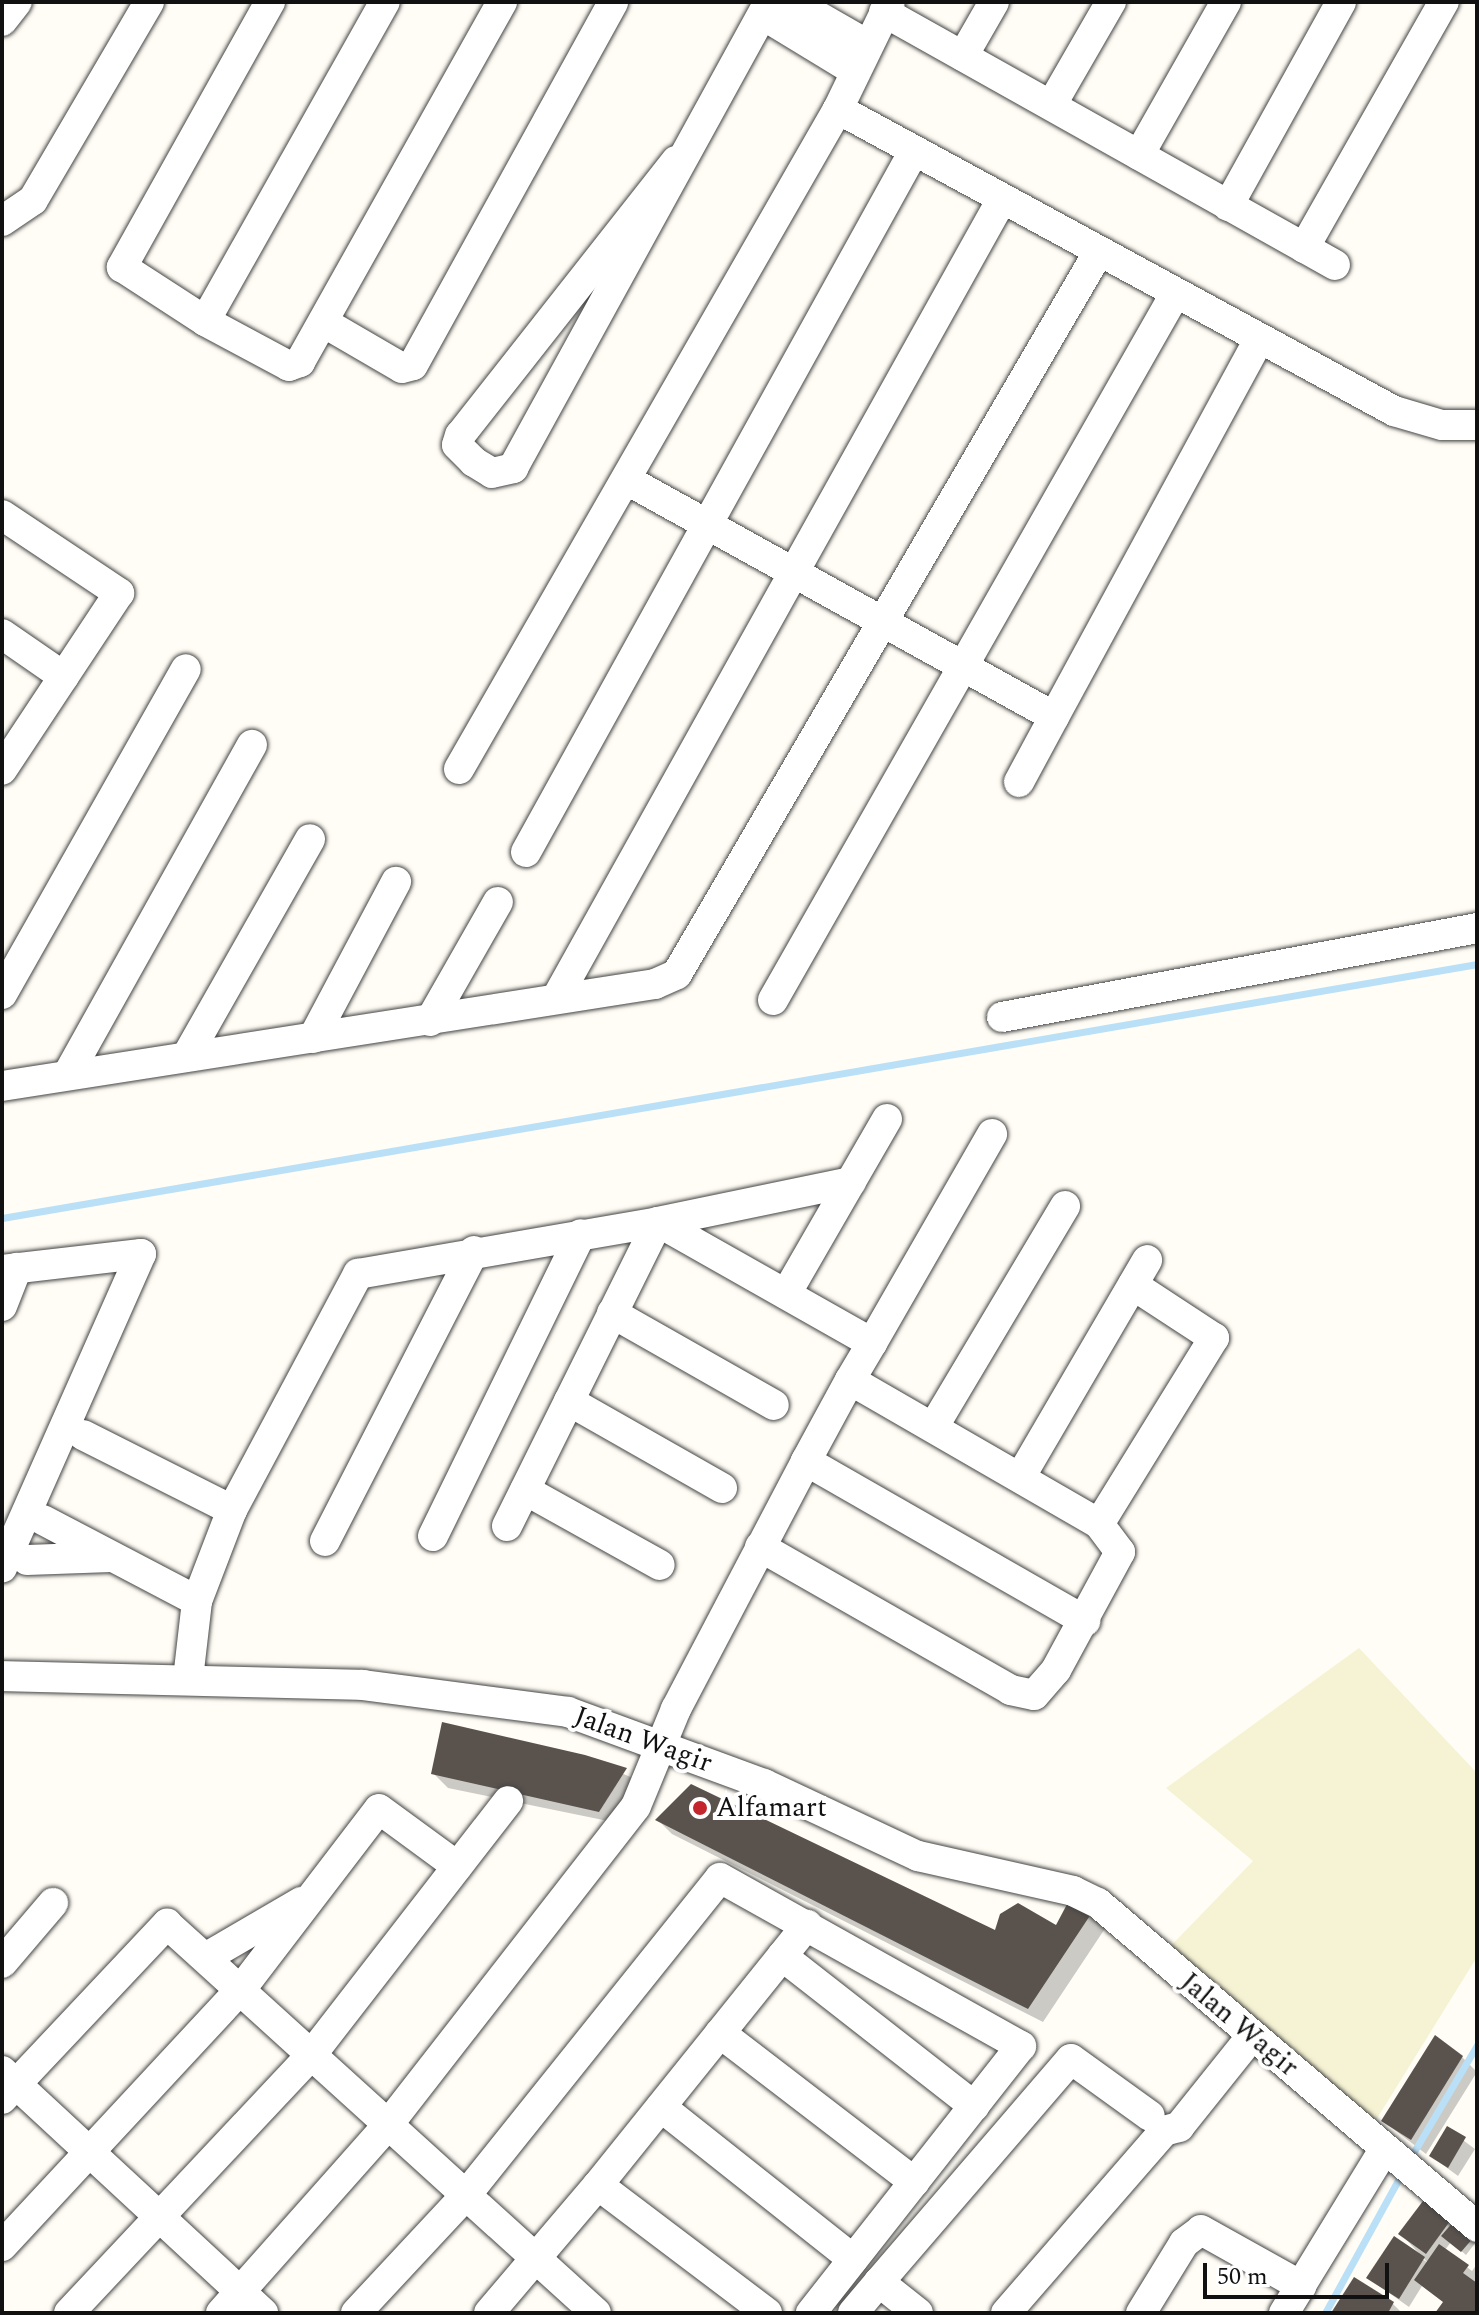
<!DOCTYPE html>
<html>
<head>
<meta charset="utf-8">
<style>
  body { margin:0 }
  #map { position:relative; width:1479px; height:2315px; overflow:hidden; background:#fffdf5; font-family:Spectral,serif }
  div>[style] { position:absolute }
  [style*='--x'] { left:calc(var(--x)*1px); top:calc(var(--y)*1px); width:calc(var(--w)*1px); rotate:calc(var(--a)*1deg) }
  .farmland>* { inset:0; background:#f6f3d4 }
  .shadow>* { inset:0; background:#0003 }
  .stream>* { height:7px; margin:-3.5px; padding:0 3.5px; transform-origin:3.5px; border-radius:3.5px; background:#b9e0f7 }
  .building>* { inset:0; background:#5a524d }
  .roads { filter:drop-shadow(0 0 2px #444) drop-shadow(0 0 2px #444) }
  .minor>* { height:30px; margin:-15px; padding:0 15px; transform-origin:15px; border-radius:15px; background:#fff }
  .dots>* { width:22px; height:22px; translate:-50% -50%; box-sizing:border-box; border:4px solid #fff; border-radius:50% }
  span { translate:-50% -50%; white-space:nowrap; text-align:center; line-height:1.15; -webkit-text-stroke:8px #fff; paint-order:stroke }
  .street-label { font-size:28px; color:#111 }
  .poi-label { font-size:28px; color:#111 }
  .left { translate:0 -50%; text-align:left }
  .frame { position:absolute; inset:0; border:4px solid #111; pointer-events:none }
  .scale { position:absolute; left:1203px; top:2263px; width:186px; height:36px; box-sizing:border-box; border:4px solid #111; border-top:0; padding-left:10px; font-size:24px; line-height:28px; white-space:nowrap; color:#111; -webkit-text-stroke:6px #fff; paint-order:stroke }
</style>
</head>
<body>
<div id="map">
  <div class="farmland">
    <div style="clip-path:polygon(1359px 1648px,1477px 1773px,1477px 1957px,1368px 2133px,1160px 1957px,1253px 1861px,1166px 1788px)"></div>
  </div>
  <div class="shadow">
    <div style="clip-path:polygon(587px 1758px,635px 1779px,608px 1821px,448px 1788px,433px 1773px)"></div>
    <div style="clip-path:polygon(692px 1786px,994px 1931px,1057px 1928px,1096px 1907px,1110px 1921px,1043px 2022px,672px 1834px,658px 1820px)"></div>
    <div style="clip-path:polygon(1462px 2057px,1477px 2072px,1426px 2154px,1383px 2121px)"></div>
    <div style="clip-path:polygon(1448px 2129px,1475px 2149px,1458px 2176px,1431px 2156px)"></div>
    <div style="clip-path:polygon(1427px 2199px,1476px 2242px,1466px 2255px,1451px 2242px,1445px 2250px,1472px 2271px,1477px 2264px,1477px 2313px,1438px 2313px,1445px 2303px,1422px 2286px,1409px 2307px,1368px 2278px,1395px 2239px,1428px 2263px,1401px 2234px)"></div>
    <div style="clip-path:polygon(1393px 2304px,1402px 2313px,1335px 2313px)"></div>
  </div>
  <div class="stream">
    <div style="--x:2;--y:1218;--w:1497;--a:-9.77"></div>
    <div style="--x:1409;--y:2160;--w:134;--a:-59.4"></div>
    <div style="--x:1325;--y:2313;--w:162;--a:-61.2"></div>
  </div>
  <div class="building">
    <div style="clip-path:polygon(442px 1722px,585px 1755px,627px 1768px,599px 1812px,431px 1774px)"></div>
    <div style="clip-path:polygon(691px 1784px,995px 1930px,1000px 1914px,1018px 1903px,1056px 1925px,1073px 1893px,1097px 1905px,1028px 2009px,655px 1820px)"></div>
    <div style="clip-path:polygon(1435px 2035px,1463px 2056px,1411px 2140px,1381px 2121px)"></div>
    <div style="clip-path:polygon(1447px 2126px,1466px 2137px,1448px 2168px,1429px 2156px)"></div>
    <div style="clip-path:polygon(1426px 2197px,1453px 2217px,1426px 2254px,1398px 2234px)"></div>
    <div style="clip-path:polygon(1454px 2221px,1474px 2237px,1461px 2252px,1441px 2236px)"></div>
    <div style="clip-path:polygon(1394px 2236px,1425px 2257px,1399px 2299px,1366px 2278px)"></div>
    <div style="clip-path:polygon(1439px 2244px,1469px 2265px,1463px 2273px,1477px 2283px,1477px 2313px,1435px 2313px,1443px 2302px,1414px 2280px)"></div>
    <div style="clip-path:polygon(1354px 2277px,1394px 2302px,1388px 2313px,1331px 2313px)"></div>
  </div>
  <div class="roads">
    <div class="minor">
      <div style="--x:270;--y:2;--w:304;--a:119.2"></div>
      <div style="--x:122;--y:267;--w:99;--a:33"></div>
      <div style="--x:205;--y:321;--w:366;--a:-60.6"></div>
      <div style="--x:793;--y:2;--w:86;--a:29.8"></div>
      <div style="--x:884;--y:12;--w:517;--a:29.29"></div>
      <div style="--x:763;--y:15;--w:108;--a:31.3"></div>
      <div style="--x:2;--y:21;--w:24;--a:-52"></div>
      <div style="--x:963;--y:56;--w:62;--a:-60.1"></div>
      <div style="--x:1052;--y:104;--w:118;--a:-60"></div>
      <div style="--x:838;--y:109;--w:633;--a:28.51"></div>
      <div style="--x:1394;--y:411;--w:50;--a:16.3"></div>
      <div style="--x:1442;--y:425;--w:35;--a:0"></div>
      <div style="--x:1139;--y:155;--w:176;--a:-60.4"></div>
      <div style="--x:676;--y:161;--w:349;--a:128.2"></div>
      <div style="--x:460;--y:435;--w:10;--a:107"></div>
      <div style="--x:457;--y:445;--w:24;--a:45"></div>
      <div style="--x:474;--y:462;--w:21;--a:31"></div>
      <div style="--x:492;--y:473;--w:22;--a:-13"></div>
      <div style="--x:513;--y:468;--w:532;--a:-61.22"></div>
      <div style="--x:1228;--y:206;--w:233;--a:-61"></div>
      <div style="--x:2;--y:221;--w:37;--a:-34"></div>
      <div style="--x:33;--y:200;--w:229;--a:-59.6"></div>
      <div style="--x:1304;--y:248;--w:283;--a:-60.4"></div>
      <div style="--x:205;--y:321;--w:95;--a:28.2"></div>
      <div style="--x:289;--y:366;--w:12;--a:-20"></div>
      <div style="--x:300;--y:362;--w:413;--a:-60.7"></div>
      <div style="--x:323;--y:322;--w:91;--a:30.2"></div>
      <div style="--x:402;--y:368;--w:11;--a:-15"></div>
      <div style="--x:413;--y:365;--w:414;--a:-61.1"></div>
      <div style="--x:627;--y:480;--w:488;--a:29"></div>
      <div style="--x:1054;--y:717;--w:430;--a:-61.5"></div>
      <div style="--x:2;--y:515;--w:141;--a:33.7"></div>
      <div style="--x:119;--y:593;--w:212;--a:123.5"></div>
      <div style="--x:2;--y:634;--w:75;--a:34.7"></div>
      <div style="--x:459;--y:769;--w:761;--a:-60.13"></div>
      <div style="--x:838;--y:109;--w:119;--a:-64.1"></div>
      <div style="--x:1019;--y:782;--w:74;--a:-61.7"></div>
      <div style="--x:526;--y:852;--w:801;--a:-61.04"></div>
      <div style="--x:2;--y:994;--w:373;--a:-60.5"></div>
      <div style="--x:556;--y:999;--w:916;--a:-60.86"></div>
      <div style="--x:773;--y:1000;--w:812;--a:-60.34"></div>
      <div style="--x:1002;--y:1017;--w:483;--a:-10.6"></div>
      <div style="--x:430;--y:1021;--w:137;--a:-60.3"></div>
      <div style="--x:313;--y:1038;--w:177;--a:-62"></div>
      <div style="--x:188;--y:1054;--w:247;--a:-60.4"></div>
      <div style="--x:68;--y:1074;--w:377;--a:-60.8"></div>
      <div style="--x:2;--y:1086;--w:661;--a:-8.88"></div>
      <div style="--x:655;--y:984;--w:24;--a:-24"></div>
      <div style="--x:677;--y:974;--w:835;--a:-59.72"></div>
      <div style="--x:2;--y:1270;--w:140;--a:-6.6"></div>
      <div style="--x:141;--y:1254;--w:343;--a:113.9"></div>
      <div style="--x:786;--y:1294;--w:202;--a:-60"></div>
      <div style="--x:2;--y:1306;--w:41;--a:-68.5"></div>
      <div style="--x:612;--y:1313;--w:186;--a:29.6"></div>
      <div style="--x:872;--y:1343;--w:241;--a:-60.1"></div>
      <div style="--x:569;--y:1401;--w:176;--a:29.6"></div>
      <div style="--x:934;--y:1426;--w:256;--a:-59.2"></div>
      <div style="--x:83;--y:1435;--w:167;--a:26.7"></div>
      <div style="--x:806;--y:1461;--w:92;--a:-61.5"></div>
      <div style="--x:1021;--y:1476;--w:250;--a:-59.7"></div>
      <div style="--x:525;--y:1490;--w:154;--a:29.1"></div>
      <div style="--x:43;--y:1520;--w:174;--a:27.7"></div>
      <div style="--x:1099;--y:1524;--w:219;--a:-58.3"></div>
      <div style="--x:1214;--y:1338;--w:97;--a:-146.8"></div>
      <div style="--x:507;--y:1526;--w:339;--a:-63.6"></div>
      <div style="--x:658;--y:1222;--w:197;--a:-11.7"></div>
      <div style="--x:433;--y:1536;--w:336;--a:-63.9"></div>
      <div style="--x:325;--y:1541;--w:326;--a:-62.8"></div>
      <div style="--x:27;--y:1560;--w:84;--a:-2"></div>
      <div style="--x:2;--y:1676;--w:361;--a:1.4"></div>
      <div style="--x:363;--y:1685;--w:207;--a:7.5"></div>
      <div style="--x:568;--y:1712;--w:209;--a:20.2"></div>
      <div style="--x:764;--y:1784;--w:170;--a:25.1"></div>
      <div style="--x:918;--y:1856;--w:159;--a:12.7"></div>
      <div style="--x:1073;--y:1891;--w:28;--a:26"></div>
      <div style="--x:1098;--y:1903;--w:499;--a:40.5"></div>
      <div style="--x:188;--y:1679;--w:79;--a:-83.4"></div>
      <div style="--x:197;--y:1601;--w:97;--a:-69"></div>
      <div style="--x:232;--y:1510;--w:268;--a:-61.9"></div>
      <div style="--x:358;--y:1274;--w:304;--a:-9.8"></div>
      <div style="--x:658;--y:1222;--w:246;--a:29.5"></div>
      <div style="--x:872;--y:1343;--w:43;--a:120.7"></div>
      <div style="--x:850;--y:1380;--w:288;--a:30"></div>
      <div style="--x:1099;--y:1524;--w:35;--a:53"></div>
      <div style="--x:1120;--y:1552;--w:134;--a:118.5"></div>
      <div style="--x:1056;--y:1670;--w:33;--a:131"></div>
      <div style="--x:1034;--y:1695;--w:24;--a:-168"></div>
      <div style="--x:1011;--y:1690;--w:289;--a:-150.3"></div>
      <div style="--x:782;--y:1956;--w:244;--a:38"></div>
      <div style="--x:207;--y:1957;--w:109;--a:-30.3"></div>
      <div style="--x:2;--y:1963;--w:79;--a:-49.6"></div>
      <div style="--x:720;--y:2033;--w:245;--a:37.5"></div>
      <div style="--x:2;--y:2071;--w:356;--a:42.8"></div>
      <div style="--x:2;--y:2099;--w:241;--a:-46.7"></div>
      <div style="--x:167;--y:1924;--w:579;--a:42.2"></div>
      <div style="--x:661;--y:2107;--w:245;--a:38.4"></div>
      <div style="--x:598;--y:2185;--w:334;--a:-51.2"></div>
      <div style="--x:2;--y:2246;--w:352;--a:-47.1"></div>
      <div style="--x:242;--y:1988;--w:225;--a:-52.6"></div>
      <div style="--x:379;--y:1809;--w:97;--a:36.2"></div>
      <div style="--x:69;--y:2313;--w:355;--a:-46.8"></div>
      <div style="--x:312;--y:2054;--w:320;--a:-52.2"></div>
      <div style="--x:221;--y:2313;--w:250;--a:-48.4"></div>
      <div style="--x:387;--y:2126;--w:405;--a:-52.1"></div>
      <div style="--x:636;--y:1806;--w:105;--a:-67.6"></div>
      <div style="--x:676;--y:1709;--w:280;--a:-62.3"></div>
      <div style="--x:806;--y:1461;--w:322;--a:29.8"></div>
      <div style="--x:356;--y:2313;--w:161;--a:-47"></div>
      <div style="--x:466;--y:2195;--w:406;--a:-51.3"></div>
      <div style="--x:720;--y:1878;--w:345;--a:29.2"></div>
      <div style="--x:1021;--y:2046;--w:340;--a:128.2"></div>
      <div style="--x:489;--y:2313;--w:168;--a:-49.6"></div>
      <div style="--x:598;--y:2185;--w:212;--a:37.1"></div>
      <div style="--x:853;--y:2313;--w:40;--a:-50"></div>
      <div style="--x:918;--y:2313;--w:50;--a:-141.5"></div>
      <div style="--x:879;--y:2282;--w:294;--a:-49.3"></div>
      <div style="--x:1071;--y:2059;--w:97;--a:35.8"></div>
      <div style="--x:1006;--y:2313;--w:241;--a:-49"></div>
      <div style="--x:1164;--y:2131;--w:16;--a:-15"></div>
      <div style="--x:1179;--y:2127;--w:117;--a:-51.3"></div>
      <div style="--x:1141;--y:2313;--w:82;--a:-58.4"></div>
      <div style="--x:1184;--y:2243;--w:21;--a:-37"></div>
      <div style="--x:1201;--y:2230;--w:115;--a:29.2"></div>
      <div style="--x:1284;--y:2313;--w:193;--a:-58.5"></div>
    </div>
  </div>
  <div class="dots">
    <div style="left:700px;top:1808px;background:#c4262e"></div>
  </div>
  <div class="street-label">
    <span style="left:643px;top:1740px;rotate:20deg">Jalan Wagir</span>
    <span style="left:1239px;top:2025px;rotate:40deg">Jalan Wagir</span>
  </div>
  <div class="poi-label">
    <span class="left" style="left:716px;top:1808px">Alfamart</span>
  </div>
  <div class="frame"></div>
  <div class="scale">50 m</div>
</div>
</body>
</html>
